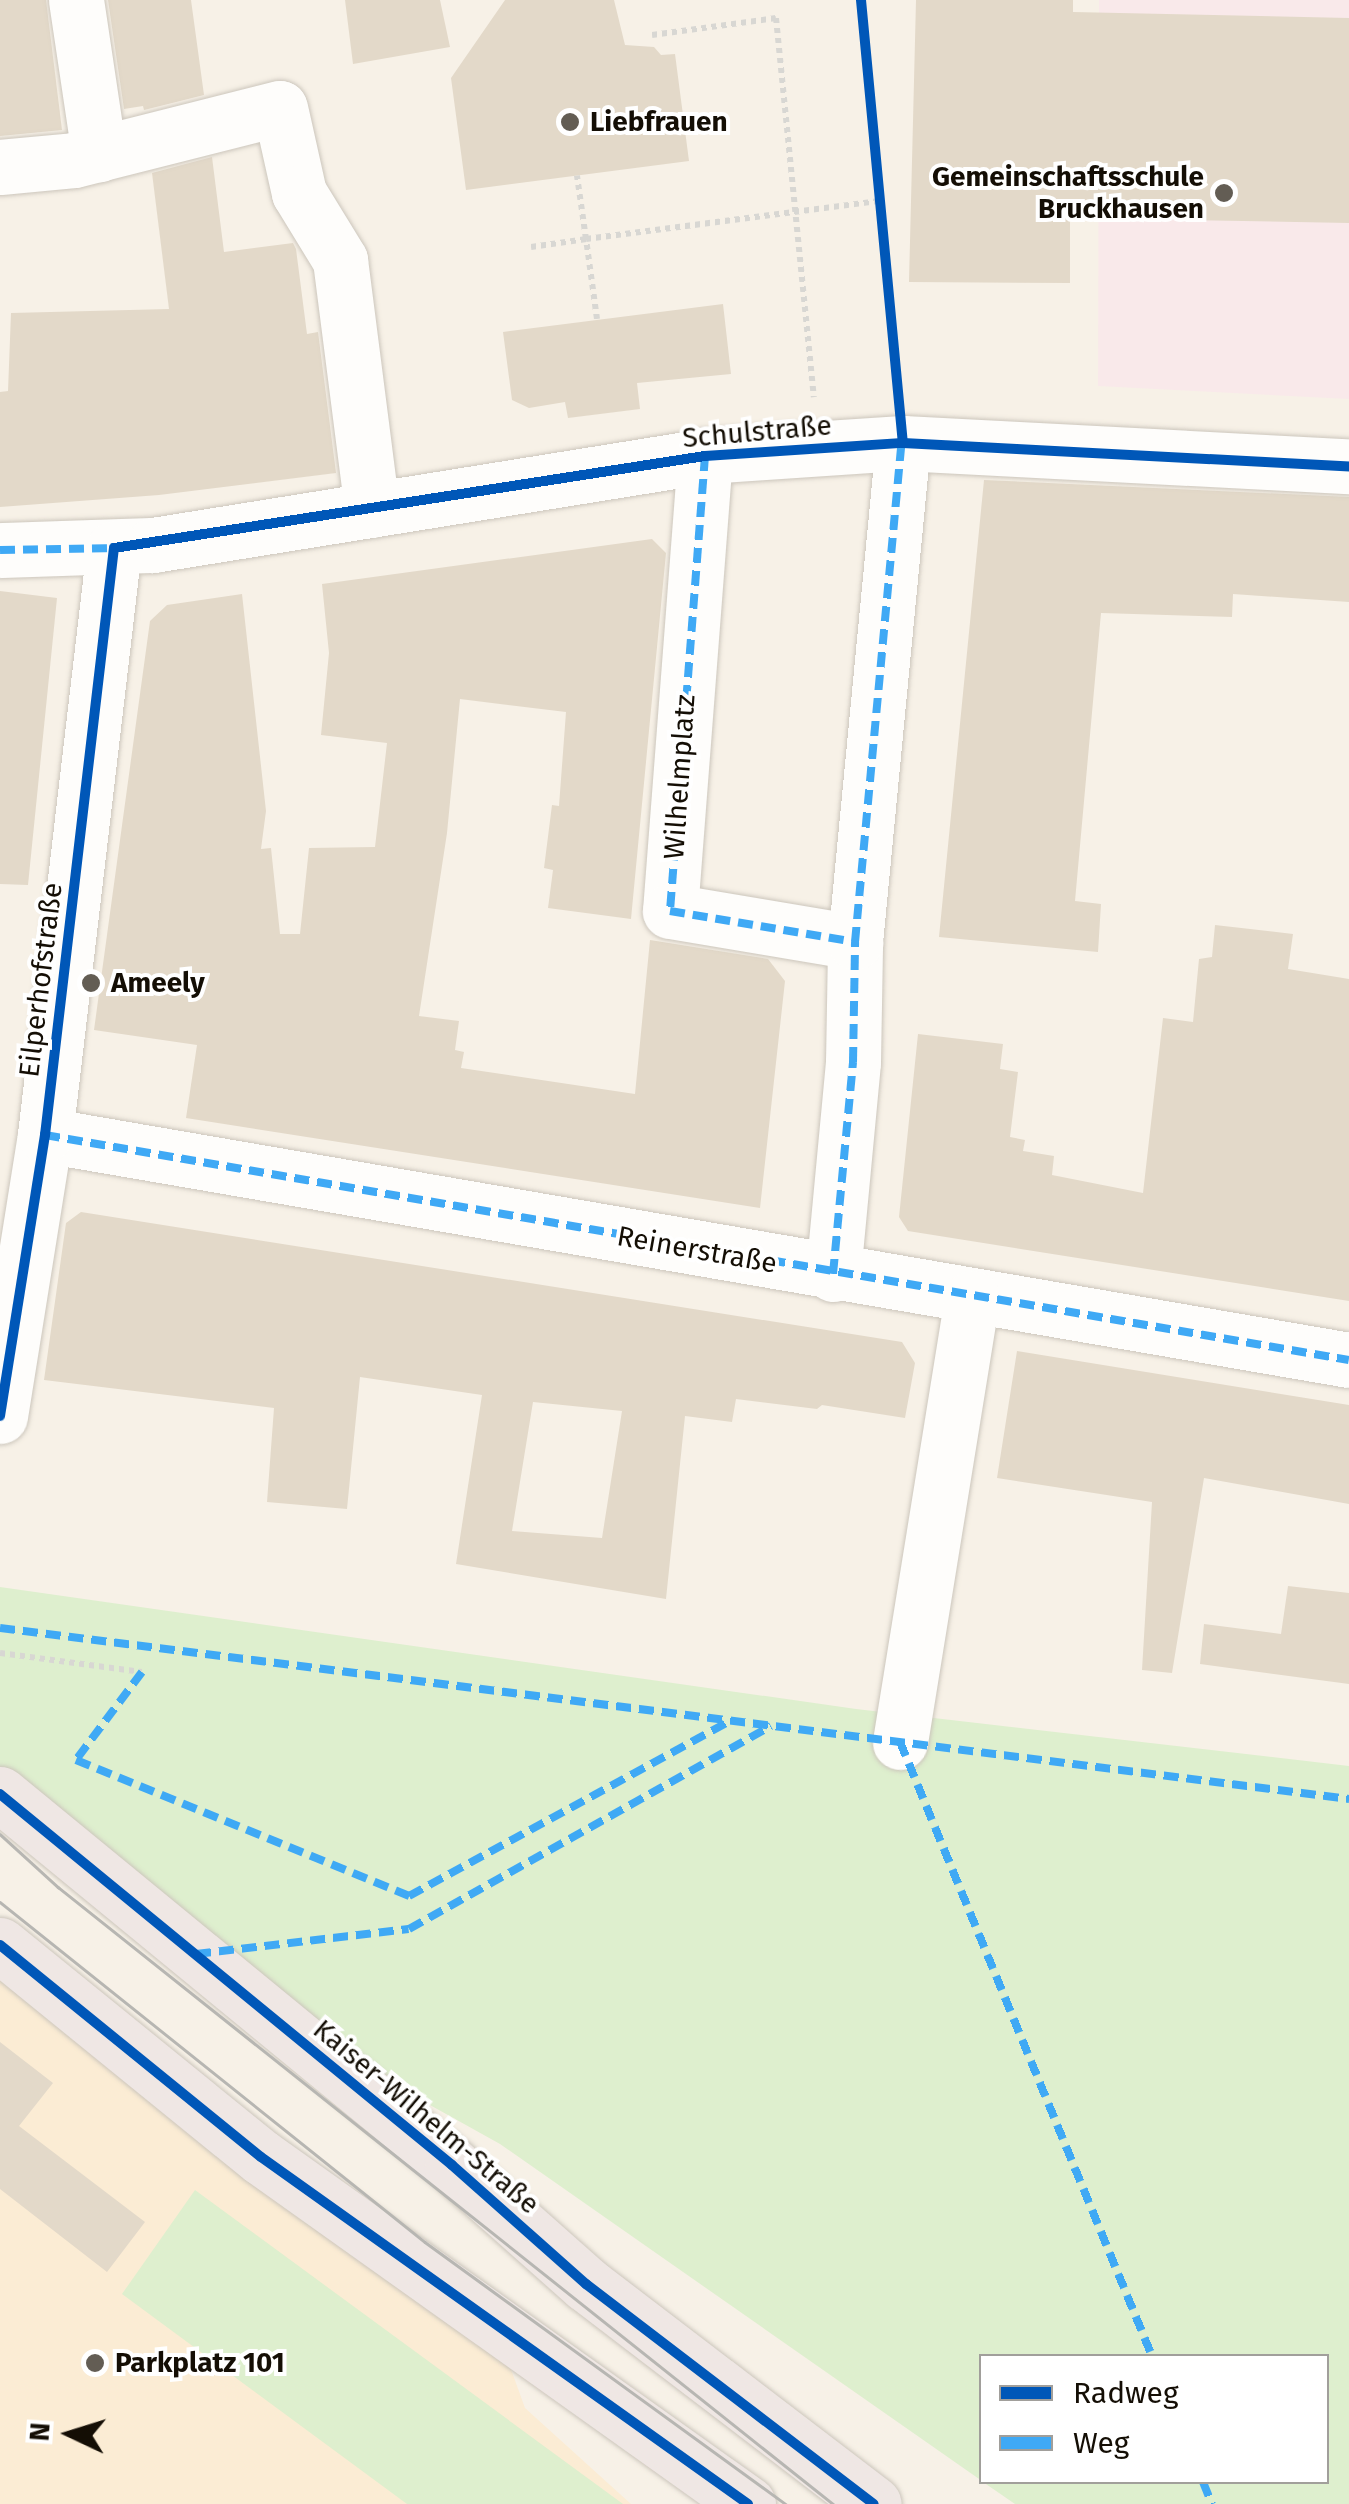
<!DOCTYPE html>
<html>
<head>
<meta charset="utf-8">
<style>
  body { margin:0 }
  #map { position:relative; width:1349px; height:2504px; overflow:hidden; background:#f7f1e7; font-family:"Fira Sans",sans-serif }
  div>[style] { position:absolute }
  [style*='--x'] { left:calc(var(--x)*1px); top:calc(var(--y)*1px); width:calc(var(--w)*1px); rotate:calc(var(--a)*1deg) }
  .built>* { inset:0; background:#fbecd4 }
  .education>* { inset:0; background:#f9e9ea }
  .green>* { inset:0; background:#deefce }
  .building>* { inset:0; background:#e3d9c9 }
  .path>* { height:6px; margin-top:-3px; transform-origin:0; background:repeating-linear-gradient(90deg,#d8d7d3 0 5px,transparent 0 10px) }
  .roads { filter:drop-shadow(0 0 2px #ccc6bc) drop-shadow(0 0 2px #ccc6bc) }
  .minor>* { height:55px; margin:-27.5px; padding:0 27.5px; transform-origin:27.5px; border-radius:27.5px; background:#fefdfb }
  .major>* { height:55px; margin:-27.5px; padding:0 27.5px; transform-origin:27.5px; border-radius:27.5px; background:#efe7e4 }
  .tram>* { height:2.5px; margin:-1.25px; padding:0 1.25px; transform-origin:1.25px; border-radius:1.25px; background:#b7b6b2 }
  .quiet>* { height:8px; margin-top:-4px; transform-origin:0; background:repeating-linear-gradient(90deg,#3fa9f5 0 15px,transparent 0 23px) }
  .cycleway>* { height:10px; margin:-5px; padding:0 5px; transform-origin:5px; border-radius:5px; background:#0057b8 }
  .dots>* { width:28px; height:28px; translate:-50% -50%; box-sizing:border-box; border:5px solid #fff; border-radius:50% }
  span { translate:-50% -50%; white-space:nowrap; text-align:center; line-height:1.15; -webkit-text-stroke:8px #fff; paint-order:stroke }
  .poi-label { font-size:28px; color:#140e05; font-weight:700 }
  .left { translate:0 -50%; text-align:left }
  .right { translate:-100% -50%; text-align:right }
  .street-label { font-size:28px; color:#140e05 }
  .legend { position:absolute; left:979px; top:2354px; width:350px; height:130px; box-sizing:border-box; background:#fff; border:2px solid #a19f9b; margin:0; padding:12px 18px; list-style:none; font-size:30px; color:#140e05 }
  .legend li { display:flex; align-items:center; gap:20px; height:50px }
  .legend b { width:50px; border:2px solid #a19f9b }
  .north { position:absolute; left:20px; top:2384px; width:100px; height:100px; -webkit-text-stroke:8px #fff; paint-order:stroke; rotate:274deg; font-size:28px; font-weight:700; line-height:40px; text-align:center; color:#140e05 }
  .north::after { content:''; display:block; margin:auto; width:35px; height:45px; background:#140e05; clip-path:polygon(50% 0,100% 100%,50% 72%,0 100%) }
</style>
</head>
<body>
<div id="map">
  <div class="built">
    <div style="clip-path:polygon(0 1970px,504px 2350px,525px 2408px,631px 2504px,0 2504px)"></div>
  </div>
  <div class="education">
    <div style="clip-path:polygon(1099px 0,1349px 0,1349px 399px,1098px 386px)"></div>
  </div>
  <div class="green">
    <div style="clip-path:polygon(0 1587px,856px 1709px,1349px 1766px,1349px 2504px,1015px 2504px,983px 2482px,1326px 2482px,1326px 2356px,982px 2356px,982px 2481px,500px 2144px,403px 2090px,0 1778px)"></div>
    <div style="clip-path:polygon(195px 2190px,623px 2504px,407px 2504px,122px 2294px)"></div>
  </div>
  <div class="building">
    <div style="clip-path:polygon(0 0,46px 0,62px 130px,0 136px)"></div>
    <div style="clip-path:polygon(108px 0,191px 0,204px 95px,144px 110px,143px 106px,124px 109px)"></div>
    <div style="clip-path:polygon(345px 0,440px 0,450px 47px,353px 64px)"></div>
    <div style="clip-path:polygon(505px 0,614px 0,625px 45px,654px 47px,661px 55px,675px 54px,689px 161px,466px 190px,451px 78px)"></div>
    <div style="clip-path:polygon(916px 0,1073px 0,1073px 12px,1349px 18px,1349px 223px,1070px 218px,1070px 283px,909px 282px)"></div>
    <div style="clip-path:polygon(212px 157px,224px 252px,293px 243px,296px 249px,307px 334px,318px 332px,336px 473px,159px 495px,0 507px,0 392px,8px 391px,11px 313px,169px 309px,152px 173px)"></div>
    <div style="clip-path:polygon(723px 304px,731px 374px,637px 383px,640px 409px,568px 418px,565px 402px,529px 408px,512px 400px,503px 332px)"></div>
    <div style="clip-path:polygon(984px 480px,1349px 497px,1349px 602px,1233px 594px,1232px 617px,1101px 613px,1075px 901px,1101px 904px,1098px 952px,939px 937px)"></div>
    <div style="clip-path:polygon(652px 539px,666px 553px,631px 919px,548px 908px,553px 870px,544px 868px,552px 805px,559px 806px,566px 712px,460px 699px,447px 833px,419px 1016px,459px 1021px,455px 1050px,464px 1052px,461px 1068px,635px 1094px,650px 940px,768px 959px,785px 981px,760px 1208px,186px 1118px,197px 1045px,94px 1030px,150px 621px,167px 605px,242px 594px,266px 811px,261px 849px,271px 848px,280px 934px,300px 934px,309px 848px,375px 847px,387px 743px,321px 735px,329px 653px,322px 584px)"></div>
    <div style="clip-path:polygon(0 591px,57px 598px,28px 885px,0 884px)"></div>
    <div style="clip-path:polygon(1215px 925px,1293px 934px,1288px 969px,1349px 979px,1349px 1301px,908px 1231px,899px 1217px,918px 1034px,1003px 1044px,1000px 1069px,1018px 1072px,1010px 1137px,1025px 1140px,1023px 1151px,1054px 1156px,1052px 1175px,1143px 1193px,1163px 1018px,1193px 1022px,1199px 959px,1212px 957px)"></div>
    <div style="clip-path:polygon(evenodd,81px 1212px,902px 1342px,915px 1363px,905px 1418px,822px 1405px,817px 1409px,736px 1399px,732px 1422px,685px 1416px,666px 1599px,456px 1564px,482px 1395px,360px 1377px,347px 1509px,267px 1502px,274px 1408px,44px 1380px,66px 1223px,81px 1212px,533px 1402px,622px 1411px,602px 1538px,512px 1531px,533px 1402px)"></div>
    <div style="clip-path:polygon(1017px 1351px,1349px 1405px,1349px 1504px,1204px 1478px,1172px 1673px,1142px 1670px,1152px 1502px,997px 1478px)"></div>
    <div style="clip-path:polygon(1288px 1586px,1349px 1593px,1349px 1684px,1200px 1664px,1204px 1624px,1281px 1634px)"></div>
    <div style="clip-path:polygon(0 2042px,53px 2083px,19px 2126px,145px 2222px,107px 2272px,0 2189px)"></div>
  </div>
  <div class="path">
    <div style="--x:652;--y:35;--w:125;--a:-7.8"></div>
    <div style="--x:776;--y:18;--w:381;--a:84.3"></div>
    <div style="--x:531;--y:247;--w:56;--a:-8.3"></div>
    <div style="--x:586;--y:239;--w:64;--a:-98.1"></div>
    <div style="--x:597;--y:319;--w:81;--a:-97.8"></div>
    <div style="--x:586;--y:239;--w:296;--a:-7.4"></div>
    <div style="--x:0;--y:1653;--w:143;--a:7.6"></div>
  </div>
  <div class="roads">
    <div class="minor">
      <div style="--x:76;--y:0;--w:156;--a:81.5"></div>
      <div style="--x:0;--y:167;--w:74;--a:-5.4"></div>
      <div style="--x:74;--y:160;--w:212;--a:-14.2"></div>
      <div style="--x:280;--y:108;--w:87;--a:77.4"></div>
      <div style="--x:299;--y:193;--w:79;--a:58.5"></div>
      <div style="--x:340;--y:260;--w:252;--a:82.7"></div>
      <div style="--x:705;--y:456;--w:456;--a:94.4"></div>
      <div style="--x:670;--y:911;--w:188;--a:9.5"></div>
      <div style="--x:0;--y:550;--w:153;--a:-1.9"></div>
      <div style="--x:153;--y:545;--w:559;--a:-9.16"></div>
      <div style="--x:705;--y:456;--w:198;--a:-3.8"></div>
      <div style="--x:903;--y:443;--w:447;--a:3"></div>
      <div style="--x:45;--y:1135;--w:1323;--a:9.79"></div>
      <div style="--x:833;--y:1274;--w:213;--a:-84.6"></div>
      <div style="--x:853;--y:1062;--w:120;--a:-89"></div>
      <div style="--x:855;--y:942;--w:501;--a:-84.51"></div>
      <div style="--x:0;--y:1416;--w:285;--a:-80.9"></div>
      <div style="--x:45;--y:1135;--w:591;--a:-83.3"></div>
      <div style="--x:900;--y:1742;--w:450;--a:-80.8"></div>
    </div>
    <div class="major">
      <div style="--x:0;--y:1794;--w:585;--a:39.38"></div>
      <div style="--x:452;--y:2165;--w:179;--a:41.6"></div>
      <div style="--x:586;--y:2284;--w:362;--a:37.4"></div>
      <div style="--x:0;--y:1945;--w:336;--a:39.1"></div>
      <div style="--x:261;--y:2157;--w:598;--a:35.47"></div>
    </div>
  </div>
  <div class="tram">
    <div style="--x:0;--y:1834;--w:79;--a:42.4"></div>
    <div style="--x:58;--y:1887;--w:991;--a:38.52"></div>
    <div style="--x:0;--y:1902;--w:544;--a:38.66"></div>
    <div style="--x:425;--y:2242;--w:446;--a:36"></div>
  </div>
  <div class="quiet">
    <div style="--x:705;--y:456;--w:456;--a:94.4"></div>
    <div style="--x:670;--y:911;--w:188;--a:9.5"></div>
    <div style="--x:0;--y:550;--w:120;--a:-1"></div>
    <div style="--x:45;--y:1135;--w:1323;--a:9.79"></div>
    <div style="--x:833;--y:1274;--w:213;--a:-84.6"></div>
    <div style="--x:853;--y:1062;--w:120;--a:-89"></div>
    <div style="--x:855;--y:942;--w:507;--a:-84.68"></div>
    <div style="--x:0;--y:1628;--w:1360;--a:7.22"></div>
    <div style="--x:142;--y:1672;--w:110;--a:126.9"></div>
    <div style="--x:76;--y:1760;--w:360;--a:22.2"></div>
    <div style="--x:409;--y:1896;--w:366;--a:-28.6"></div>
    <div style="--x:900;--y:1742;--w:664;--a:67.69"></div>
    <div style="--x:196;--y:1954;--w:214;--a:-6.7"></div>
    <div style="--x:409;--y:1929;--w:415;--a:-29.3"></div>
    <div style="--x:1203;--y:2482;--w:24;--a:68"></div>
  </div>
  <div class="cycleway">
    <div style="--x:861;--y:0;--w:445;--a:84.6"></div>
    <div style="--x:0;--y:1416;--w:285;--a:-80.9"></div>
    <div style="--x:45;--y:1135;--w:591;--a:-83.3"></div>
    <div style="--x:114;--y:548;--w:598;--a:-8.85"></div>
    <div style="--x:705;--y:456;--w:198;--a:-3.8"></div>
    <div style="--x:903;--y:443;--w:447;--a:3"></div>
    <div style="--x:0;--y:1794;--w:585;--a:39.38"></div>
    <div style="--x:452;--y:2165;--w:179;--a:41.6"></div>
    <div style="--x:586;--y:2284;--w:362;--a:37.4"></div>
    <div style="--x:0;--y:1945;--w:336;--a:39.1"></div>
    <div style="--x:261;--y:2157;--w:598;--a:35.47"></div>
  </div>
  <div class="dots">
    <div style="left:570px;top:122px;background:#635d54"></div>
    <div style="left:1224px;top:193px;background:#635d54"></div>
    <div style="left:91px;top:983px;background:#635d54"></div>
    <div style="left:95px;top:2363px;background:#635d54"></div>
  </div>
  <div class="poi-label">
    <span class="left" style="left:590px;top:122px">Liebfrauen</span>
    <span class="right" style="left:1204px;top:193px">Gemeinschaftsschule<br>Bruckhausen</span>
    <span class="left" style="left:111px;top:983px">Ameely</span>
    <span class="left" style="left:115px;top:2363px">Parkplatz 101</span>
  </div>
  <div class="street-label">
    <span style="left:757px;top:432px;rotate:-5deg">Schulstraße</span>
    <span style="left:680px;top:777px;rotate:-86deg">Wilhelmplatz</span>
    <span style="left:41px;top:980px;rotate:-83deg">Eilperhofstraße</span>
    <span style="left:697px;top:1250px;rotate:10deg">Reinerstraße</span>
    <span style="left:426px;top:2117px;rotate:40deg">Kaiser-Wilhelm-Straße</span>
  </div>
  <ul class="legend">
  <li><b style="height:12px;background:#0057b8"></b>Radweg</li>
  <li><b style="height:12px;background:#3fa9f5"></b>Weg</li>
  </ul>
  <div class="north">N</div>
</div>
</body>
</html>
